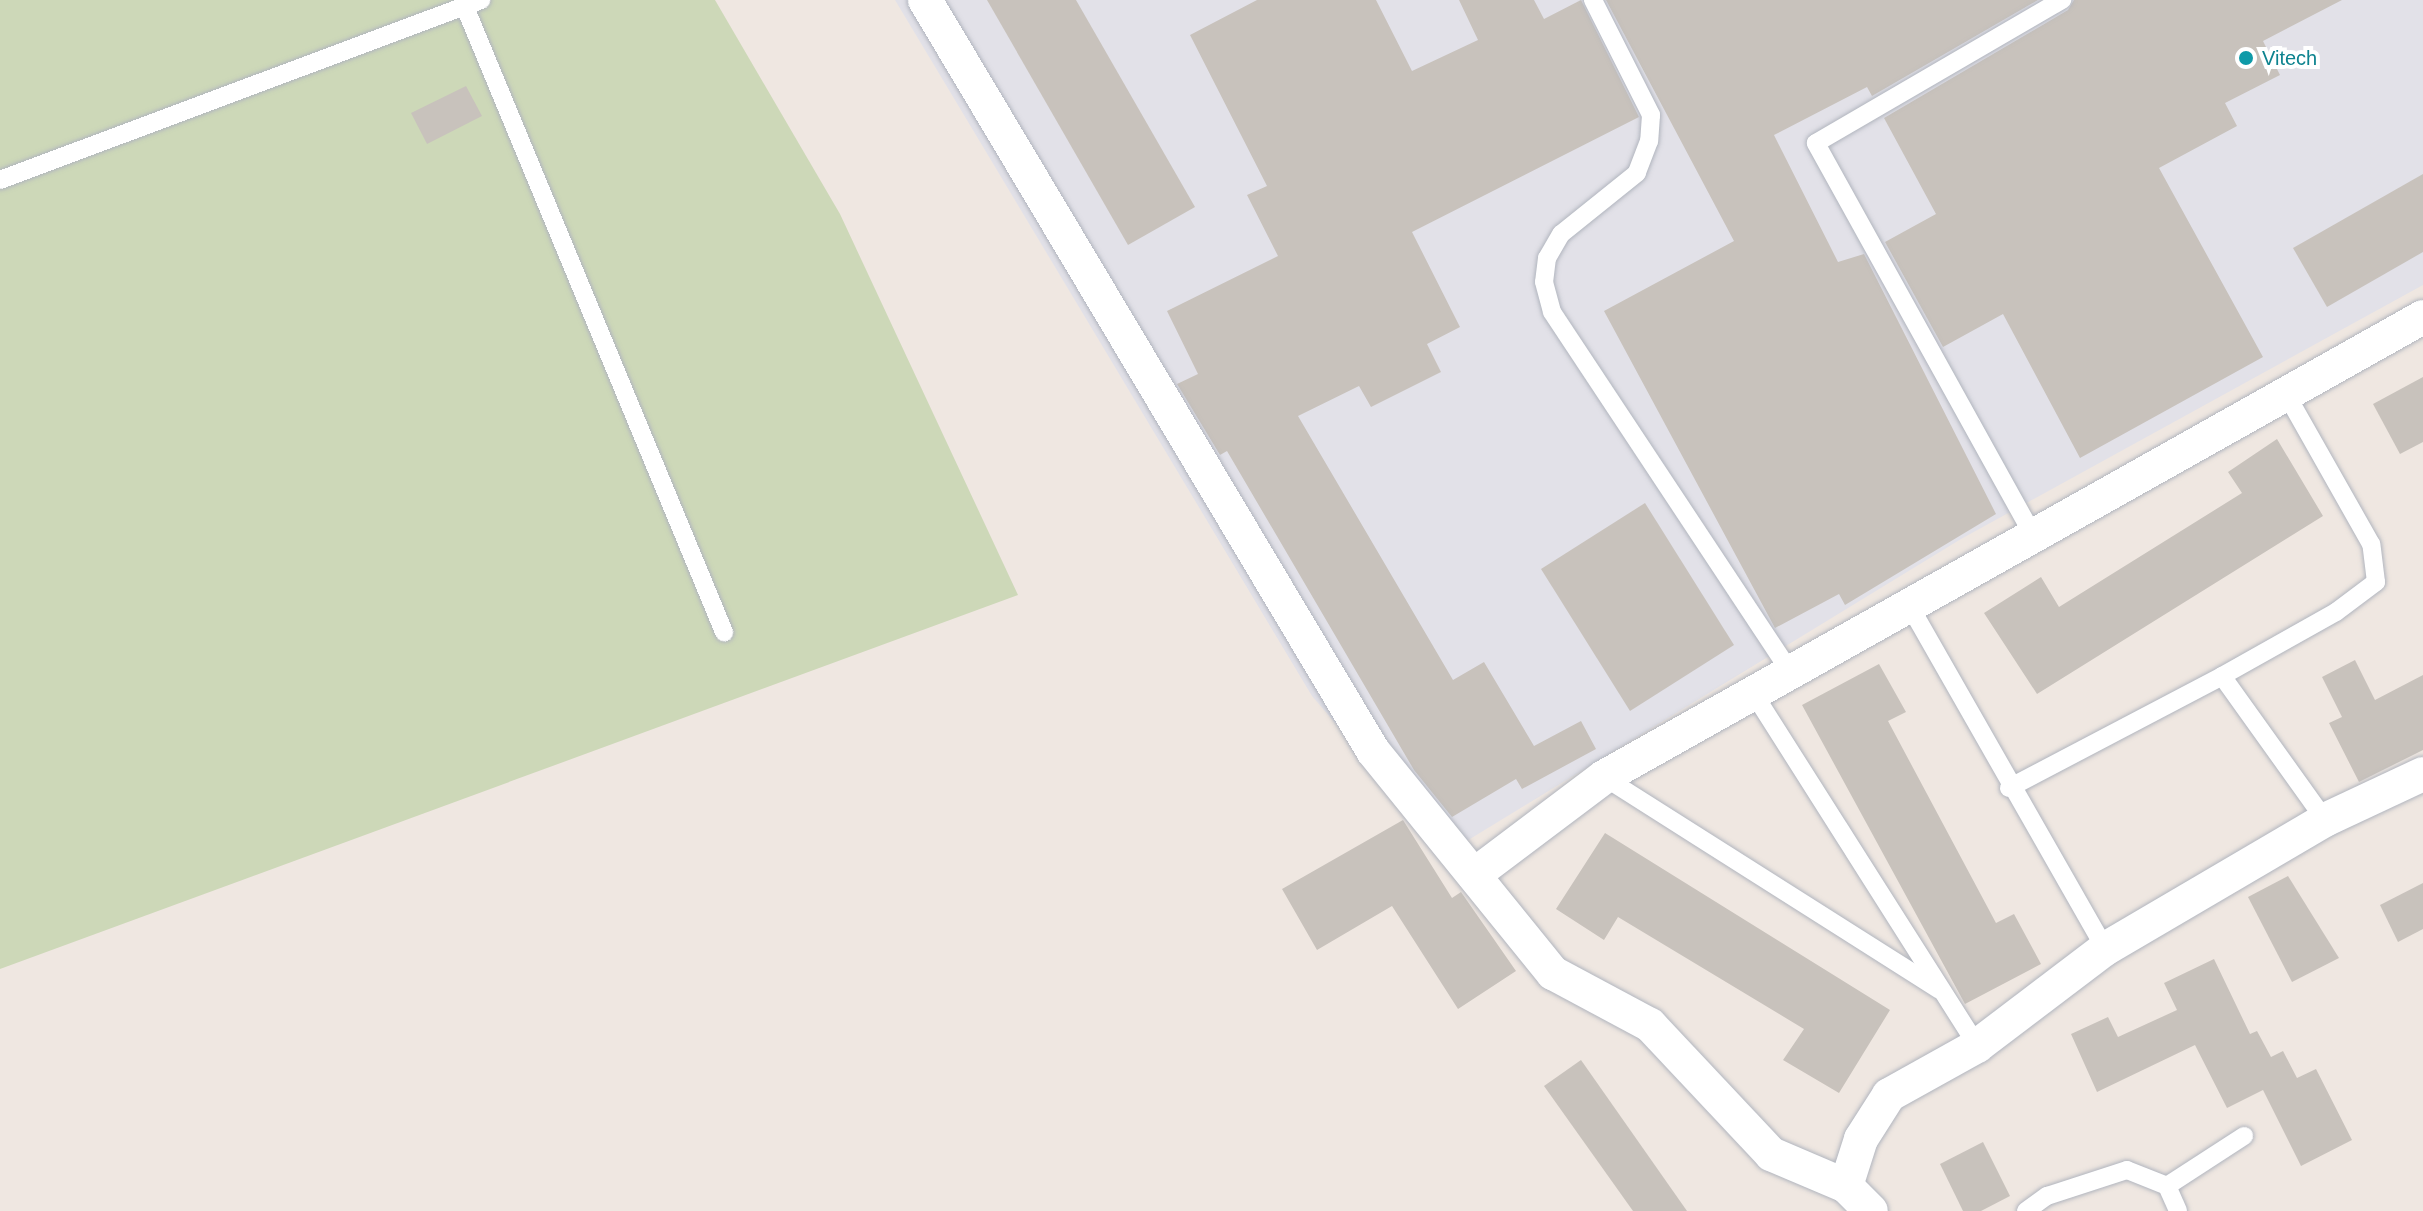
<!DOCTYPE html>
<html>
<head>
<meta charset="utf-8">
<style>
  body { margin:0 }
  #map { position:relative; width:2423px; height:1211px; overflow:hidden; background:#efe7e1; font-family:Arial,sans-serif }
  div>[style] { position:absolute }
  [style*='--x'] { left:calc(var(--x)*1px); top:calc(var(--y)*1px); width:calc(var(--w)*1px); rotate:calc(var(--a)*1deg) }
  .industrial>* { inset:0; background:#e2e1e8 }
  .cemetery>* { inset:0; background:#cdd8b8 }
  .building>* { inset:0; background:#c8c2bc }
  .roads { filter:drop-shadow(0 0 2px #b1b5be) drop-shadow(0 0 2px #b1b5be) }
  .service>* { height:18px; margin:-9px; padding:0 9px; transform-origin:9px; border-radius:9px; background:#fff }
  .minor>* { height:34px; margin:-17px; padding:0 17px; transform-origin:17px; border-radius:17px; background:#fff }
  .dots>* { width:22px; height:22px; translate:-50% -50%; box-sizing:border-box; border:4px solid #fff; border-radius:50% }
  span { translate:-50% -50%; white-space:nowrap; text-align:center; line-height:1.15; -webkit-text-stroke:8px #fff; paint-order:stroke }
  .culture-label { font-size:20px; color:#0d838f }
  .left { translate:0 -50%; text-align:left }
</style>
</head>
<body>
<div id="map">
  <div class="industrial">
    <div style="clip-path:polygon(895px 0,2423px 0,2423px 285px,1961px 539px,1447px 853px,1312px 696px)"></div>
  </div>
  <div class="cemetery">
    <div style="clip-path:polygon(0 0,715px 0,840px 214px,1018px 595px,0 969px)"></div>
  </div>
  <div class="building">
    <div style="clip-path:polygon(987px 0,1076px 0,1195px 207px,1128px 245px)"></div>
    <div style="clip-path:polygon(1257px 0,1376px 0,1412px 71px,1478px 40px,1459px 0,1534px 0,1544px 19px,1581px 0,1639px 117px,1412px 232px,1460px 327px,1427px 344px,1441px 372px,1371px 407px,1359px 386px,1298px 416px,1453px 680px,1484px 662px,1534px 746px,1581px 721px,1596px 749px,1522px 789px,1516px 779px,1452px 817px,1414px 770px,1227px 451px,1220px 455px,1177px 384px,1198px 374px,1167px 311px,1278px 256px,1247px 195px,1267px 186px,1190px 35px)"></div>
    <div style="clip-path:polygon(1606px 0,2038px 0,1872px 96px,1867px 87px,1774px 135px,1838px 262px,1864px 254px,1996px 514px,1845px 605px,1839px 594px,1775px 628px,1604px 311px,1734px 241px)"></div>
    <div style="clip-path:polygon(2074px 0,2342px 0,2263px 41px,2280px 75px,2225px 103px,2237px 126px,2159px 168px,2263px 357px,2080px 458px,2003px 314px,1943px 347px,1885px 242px,1936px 214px,1884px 118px,2068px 10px)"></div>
    <div style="clip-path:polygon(466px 86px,482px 116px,427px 144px,411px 113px)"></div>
    <div style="clip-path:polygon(2423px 174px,2423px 252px,2327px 307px,2293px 248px)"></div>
    <div style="clip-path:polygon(2423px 377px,2423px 442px,2400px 454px,2373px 404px)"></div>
    <div style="clip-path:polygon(2277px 439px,2323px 516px,2037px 694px,1984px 613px,2041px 577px,2059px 607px,2242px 493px,2228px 472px)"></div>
    <div style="clip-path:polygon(1645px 503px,1734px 645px,1630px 711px,1541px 569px)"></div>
    <div style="clip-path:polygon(2355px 660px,2375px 700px,2423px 675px,2423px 750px,2359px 782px,2329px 723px,2342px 717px,2322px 677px)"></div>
    <div style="clip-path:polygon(1879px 664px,1906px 712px,1888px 721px,1996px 923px,2014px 914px,2041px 964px,1965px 1004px,1802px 705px)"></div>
    <div style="clip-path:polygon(1403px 820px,1452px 898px,1461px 892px,1516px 971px,1458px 1009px,1392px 906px,1317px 950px,1282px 889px)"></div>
    <div style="clip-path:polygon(1605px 833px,1890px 1010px,1839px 1093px,1783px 1060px,1804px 1029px,1618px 917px,1604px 940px,1556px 909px)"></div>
    <div style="clip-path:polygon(2288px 876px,2339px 958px,2292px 982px,2248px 897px)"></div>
    <div style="clip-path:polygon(2423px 883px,2423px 929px,2398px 942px,2380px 905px)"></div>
    <div style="clip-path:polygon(2214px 959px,2250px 1034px,2257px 1031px,2271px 1057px,2283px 1051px,2297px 1078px,2316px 1069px,2352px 1140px,2301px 1166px,2263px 1090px,2227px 1108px,2195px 1045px,2097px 1092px,2071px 1034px,2108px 1017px,2118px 1037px,2177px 1010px,2164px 983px)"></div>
    <div style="clip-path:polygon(1581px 1060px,1687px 1211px,1633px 1211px,1544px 1086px)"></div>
    <div style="clip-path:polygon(1983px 1142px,2010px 1196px,1981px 1211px,1963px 1211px,1940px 1164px)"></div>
  </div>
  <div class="roads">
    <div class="service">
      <div style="--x:1593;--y:0;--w:129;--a:63.2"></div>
      <div style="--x:1651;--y:115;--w:26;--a:94"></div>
      <div style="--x:1649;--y:141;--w:34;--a:111"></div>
      <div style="--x:1637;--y:173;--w:97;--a:141.2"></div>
      <div style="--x:1561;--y:234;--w:28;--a:120"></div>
      <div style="--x:1547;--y:258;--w:24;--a:97"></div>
      <div style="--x:1544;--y:282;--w:31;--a:75"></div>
      <div style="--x:1552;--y:312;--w:433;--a:56.5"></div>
      <div style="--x:465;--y:7;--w:677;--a:67.49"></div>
      <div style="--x:0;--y:180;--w:514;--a:-20.52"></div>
      <div style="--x:2033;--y:535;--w:448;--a:-119"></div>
      <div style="--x:1816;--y:143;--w:285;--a:-30.2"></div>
      <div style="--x:1908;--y:603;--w:398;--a:60.3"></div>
      <div style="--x:2222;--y:676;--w:131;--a:-29.3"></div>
      <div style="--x:2336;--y:612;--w:50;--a:-36.9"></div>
      <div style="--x:2376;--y:582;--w:38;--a:-97"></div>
      <div style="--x:2371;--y:544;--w:169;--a:-119.5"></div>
      <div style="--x:1754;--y:694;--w:417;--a:57.6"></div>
      <div style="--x:1604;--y:777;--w:397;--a:32.4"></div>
      <div style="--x:2009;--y:788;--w:241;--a:-27.7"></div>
      <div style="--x:2222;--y:676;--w:177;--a:54.4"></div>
      <div style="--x:2167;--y:1186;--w:92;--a:-33"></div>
      <div style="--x:2026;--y:1211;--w:26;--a:-36"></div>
      <div style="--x:2047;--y:1196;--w:84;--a:-18"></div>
      <div style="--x:2127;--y:1170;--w:43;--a:21.8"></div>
      <div style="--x:2167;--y:1186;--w:27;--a:66"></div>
    </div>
    <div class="minor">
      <div style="--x:925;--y:0;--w:874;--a:59.18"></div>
      <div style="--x:1373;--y:751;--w:286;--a:51"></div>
      <div style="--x:1553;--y:973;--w:110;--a:28.2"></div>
      <div style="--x:1650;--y:1025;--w:177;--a:46.8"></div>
      <div style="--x:1771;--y:1154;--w:82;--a:23.1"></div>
      <div style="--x:1846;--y:1186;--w:35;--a:45"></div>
      <div style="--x:1474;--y:875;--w:163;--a:-37"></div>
      <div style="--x:1604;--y:777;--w:939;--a:-29.32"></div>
      <div style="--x:1846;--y:1186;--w:49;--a:-72.3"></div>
      <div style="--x:1861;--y:1139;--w:52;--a:-57.5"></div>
      <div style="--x:1889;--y:1095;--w:101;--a:-29.1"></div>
      <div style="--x:1977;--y:1046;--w:161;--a:-37.2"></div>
      <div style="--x:2105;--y:949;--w:255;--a:-30.4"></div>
      <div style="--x:2325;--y:820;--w:108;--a:-25.1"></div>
    </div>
  </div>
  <div class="dots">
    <div style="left:2246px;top:58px;background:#0f9aa8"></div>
  </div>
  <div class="culture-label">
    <span class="left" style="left:2262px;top:58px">Vitech</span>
  </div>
</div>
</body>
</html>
